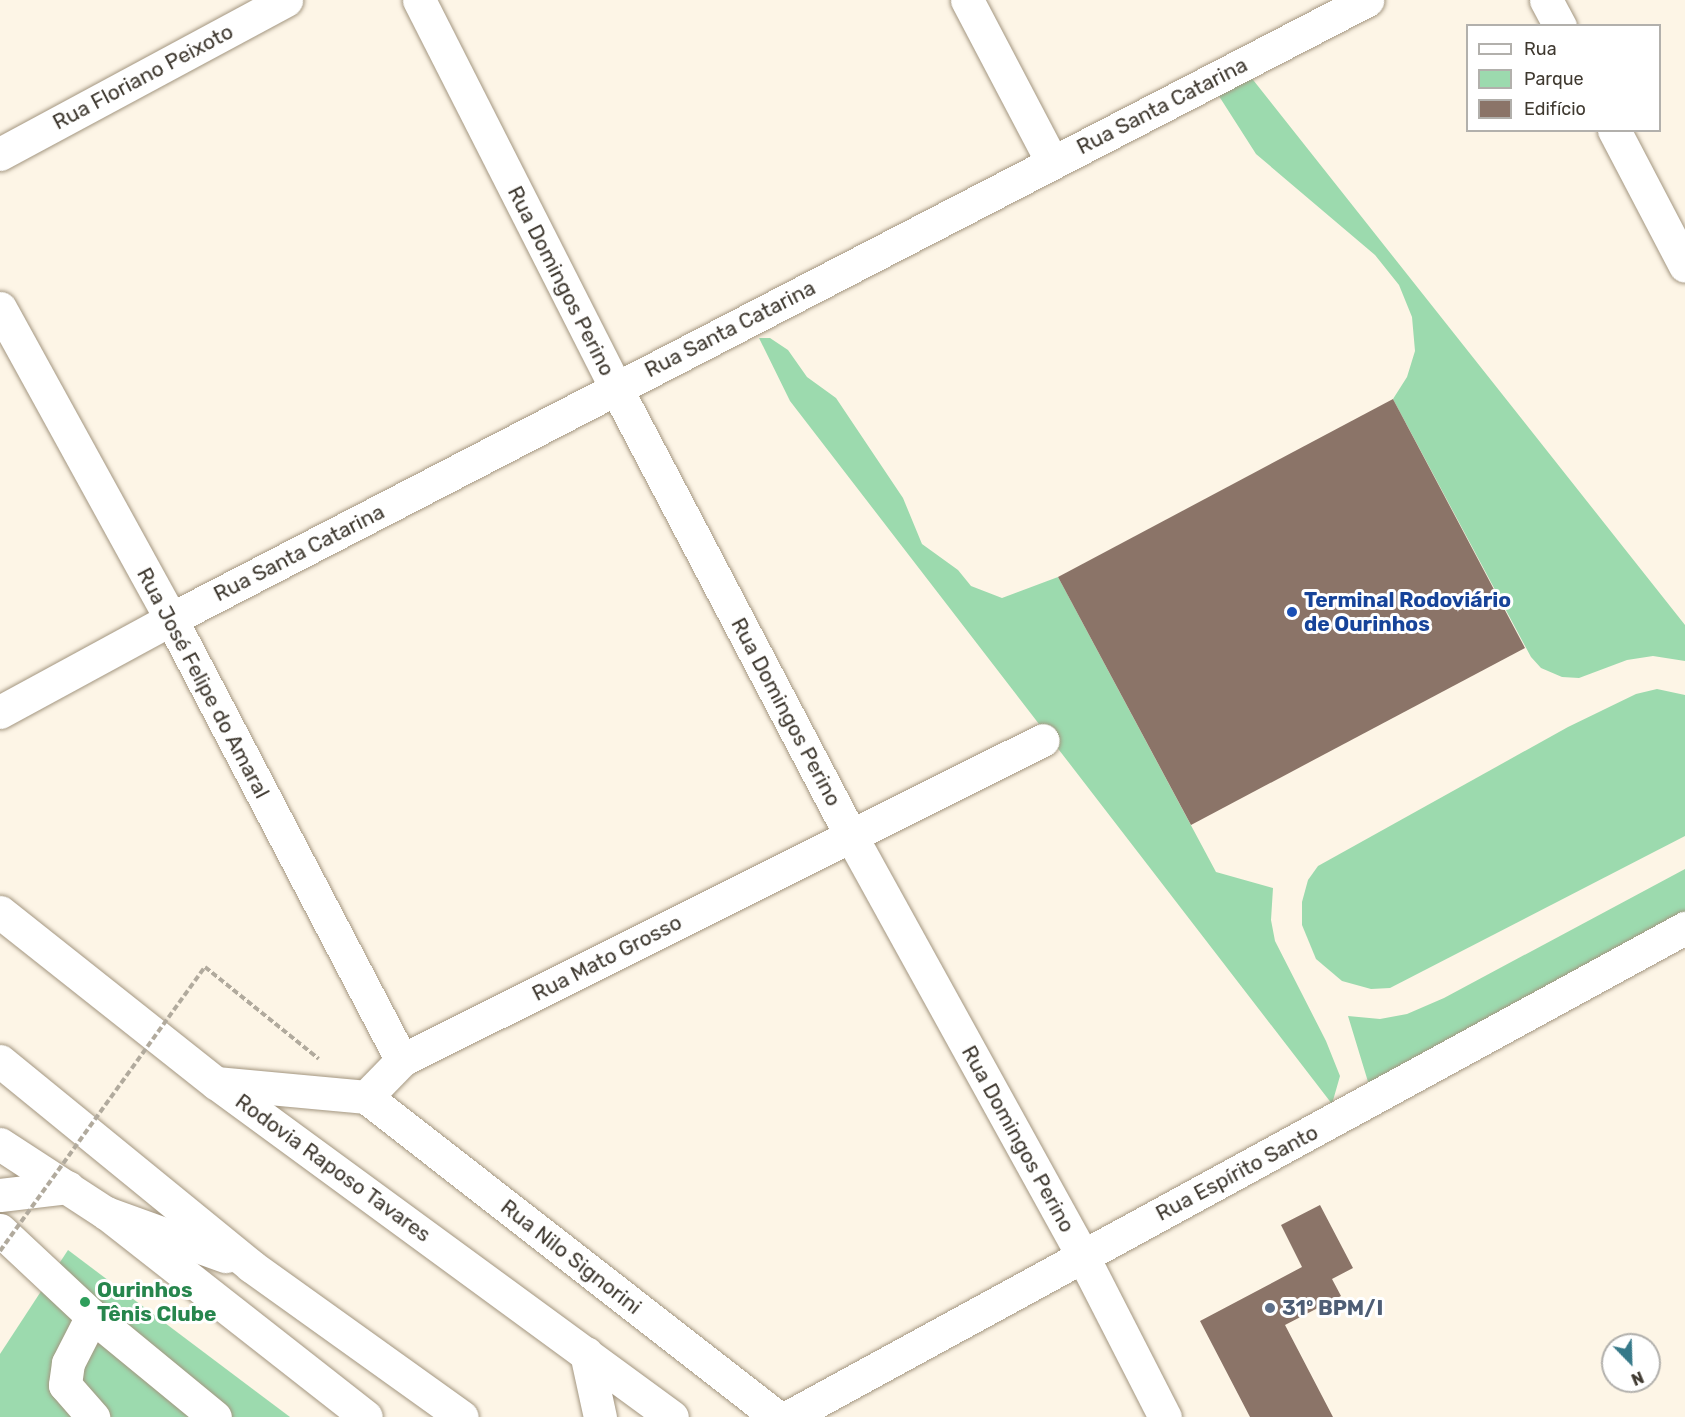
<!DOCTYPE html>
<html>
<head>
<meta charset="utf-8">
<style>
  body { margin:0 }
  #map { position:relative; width:1685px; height:1417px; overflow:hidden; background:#fdf5e6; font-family:Rubik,sans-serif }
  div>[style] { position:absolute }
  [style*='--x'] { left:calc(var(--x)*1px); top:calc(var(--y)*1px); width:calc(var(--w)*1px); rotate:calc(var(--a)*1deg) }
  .green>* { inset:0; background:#9cdaae }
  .building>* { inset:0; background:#8b7468 }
  .path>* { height:4px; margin-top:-2px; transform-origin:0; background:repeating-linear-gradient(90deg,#b1aa9d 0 6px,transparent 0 9px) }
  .roads { filter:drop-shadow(0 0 2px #a39680) drop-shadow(0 0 2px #a39680) }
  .minor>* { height:33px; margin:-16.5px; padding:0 16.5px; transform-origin:16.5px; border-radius:16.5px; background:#fff }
  .highway>* { height:33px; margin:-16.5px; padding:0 16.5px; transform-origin:16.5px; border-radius:16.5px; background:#fff }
  .path-bridge>* { height:4px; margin-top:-2px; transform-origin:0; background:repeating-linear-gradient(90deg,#b1aa9d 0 6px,transparent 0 9px) }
  .dots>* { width:16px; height:16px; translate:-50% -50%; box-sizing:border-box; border:3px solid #fff; border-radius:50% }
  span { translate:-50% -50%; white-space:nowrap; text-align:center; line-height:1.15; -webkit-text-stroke:6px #fff; paint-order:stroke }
  .street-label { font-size:21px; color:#3f3930 }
  .transit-label { font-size:21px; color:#164399; font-weight:700 }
  .left { translate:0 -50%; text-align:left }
  .leisure-label { font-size:21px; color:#27864d; font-weight:700 }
  .service-label { font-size:21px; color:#4e5e75; font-weight:700 }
  .legend { position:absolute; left:1466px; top:24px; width:195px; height:108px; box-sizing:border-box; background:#fff; border:2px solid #b2b0ac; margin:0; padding:8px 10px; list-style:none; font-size:18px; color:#3f3930 }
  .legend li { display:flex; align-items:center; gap:12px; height:30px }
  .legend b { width:30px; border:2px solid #b2b0ac }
  .north { position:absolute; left:1601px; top:1333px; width:60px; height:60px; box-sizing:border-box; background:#fff; border:2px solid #b2b0ac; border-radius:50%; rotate:157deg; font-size:16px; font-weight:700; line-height:24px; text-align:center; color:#3f3930 }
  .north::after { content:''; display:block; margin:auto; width:21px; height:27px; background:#367989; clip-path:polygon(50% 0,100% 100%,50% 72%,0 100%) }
</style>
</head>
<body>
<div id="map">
  <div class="green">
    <div style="clip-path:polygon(1250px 76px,1685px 625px,1685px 661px,1653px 656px,1627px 660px,1579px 678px,1562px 677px,1541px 668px,1531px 657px,1393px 399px,1407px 377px,1415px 351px,1412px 317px,1399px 285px,1375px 255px,1256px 154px,1217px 93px)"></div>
    <div style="clip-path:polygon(759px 338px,770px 338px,788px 350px,807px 377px,836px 398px,903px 498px,922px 544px,958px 570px,971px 586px,1002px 598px,1058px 577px,1216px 872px,1273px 888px,1271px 920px,1275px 941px,1326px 1041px,1340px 1076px,1332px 1104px,790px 401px)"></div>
    <div style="clip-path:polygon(1657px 689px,1685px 695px,1685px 836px,1390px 988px,1371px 989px,1342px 981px,1316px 959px,1302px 925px,1302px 902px,1308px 880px,1318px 866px,1568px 727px,1636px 694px)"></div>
    <div style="clip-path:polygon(1685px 869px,1685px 913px,1369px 1085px,1348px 1016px,1380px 1019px,1407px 1014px,1444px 998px)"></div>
    <div style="clip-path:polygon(68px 1250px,290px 1417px,0 1417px,0 1354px)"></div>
  </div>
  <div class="building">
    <div style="clip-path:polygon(1393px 399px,1525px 648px,1191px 825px,1058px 577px)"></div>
    <div style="clip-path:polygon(1320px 1205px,1353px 1268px,1332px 1279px,1341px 1296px,1285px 1325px,1333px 1417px,1250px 1417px,1200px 1321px,1302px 1267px,1281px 1225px)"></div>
  </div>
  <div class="path">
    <div style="--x:205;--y:967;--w:146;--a:38.9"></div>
  </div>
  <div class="roads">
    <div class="minor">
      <div style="--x:419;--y:0;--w:435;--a:63.1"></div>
      <div style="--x:616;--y:388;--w:506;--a:62.32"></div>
      <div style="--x:851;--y:836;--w:478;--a:61.1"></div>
      <div style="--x:1082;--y:1255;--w:182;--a:62.9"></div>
      <div style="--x:967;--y:0;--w:183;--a:62.3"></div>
      <div style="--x:1546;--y:0;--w:30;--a:62"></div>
      <div style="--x:1614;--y:130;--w:153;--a:62.4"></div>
      <div style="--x:0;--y:154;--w:325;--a:-28.3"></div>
      <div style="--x:0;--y:308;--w:355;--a:61.2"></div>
      <div style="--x:171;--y:619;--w:498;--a:62.4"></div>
      <div style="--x:0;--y:712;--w:195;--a:-28.5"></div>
      <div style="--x:171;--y:619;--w:1347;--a:-27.36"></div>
      <div style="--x:0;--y:1144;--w:126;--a:33.1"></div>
      <div style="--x:106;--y:1213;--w:330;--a:38.1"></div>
      <div style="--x:0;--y:1195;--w:68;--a:-6.7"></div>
      <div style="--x:0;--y:1230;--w:126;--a:43.1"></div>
      <div style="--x:92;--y:1316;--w:159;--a:39.4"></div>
      <div style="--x:92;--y:1316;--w:53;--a:117.1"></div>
      <div style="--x:68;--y:1363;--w:22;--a:98"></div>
      <div style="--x:65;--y:1385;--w:43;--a:48.8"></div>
      <div style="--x:777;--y:1417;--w:521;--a:-142.1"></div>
      <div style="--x:366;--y:1097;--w:52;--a:-45.8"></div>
      <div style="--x:402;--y:1060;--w:716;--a:-26.53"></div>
      <div style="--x:788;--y:1417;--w:1022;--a:-28.6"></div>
    </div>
    <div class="highway">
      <div style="--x:0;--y:912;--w:275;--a:38.4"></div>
      <div style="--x:216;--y:1083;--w:565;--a:36.22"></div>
      <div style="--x:0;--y:1061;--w:324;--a:39.2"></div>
      <div style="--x:251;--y:1266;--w:259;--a:35.6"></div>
      <div style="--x:216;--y:1083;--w:151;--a:5.3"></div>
      <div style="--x:106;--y:1213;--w:127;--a:19.9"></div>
      <div style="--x:586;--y:1353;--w:66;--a:77.7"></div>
    </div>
  </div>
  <div class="path-bridge">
    <div style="--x:0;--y:1251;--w:350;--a:-54.2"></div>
  </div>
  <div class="dots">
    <div style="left:1292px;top:612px;background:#1a4fb4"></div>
    <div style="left:85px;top:1302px;background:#2e9e5b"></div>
    <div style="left:1270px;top:1308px;background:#5c6f8a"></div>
  </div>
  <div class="street-label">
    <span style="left:143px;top:77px;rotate:-28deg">Rua Floriano Peixoto</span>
    <span style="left:1162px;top:106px;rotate:-27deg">Rua Santa Catarina</span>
    <span style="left:561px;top:281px;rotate:63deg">Rua Domingos Perino</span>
    <span style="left:730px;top:329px;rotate:-27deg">Rua Santa Catarina</span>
    <span style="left:299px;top:553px;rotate:-27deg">Rua Santa Catarina</span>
    <span style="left:203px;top:683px;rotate:62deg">Rua José Felipe do Amaral</span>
    <span style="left:786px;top:712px;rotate:62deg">Rua Domingos Perino</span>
    <span style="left:607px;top:958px;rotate:-27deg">Rua Mato Grosso</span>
    <span style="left:1018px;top:1139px;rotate:61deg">Rua Domingos Perino</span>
    <span style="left:333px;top:1168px;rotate:36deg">Rodovia Raposo Tavares</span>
    <span style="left:1237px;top:1173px;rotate:-28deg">Rua Espírito Santo</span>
    <span style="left:571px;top:1257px;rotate:38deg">Rua Nilo Signorini</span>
  </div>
  <div class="transit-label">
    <span class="left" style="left:1304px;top:612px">Terminal Rodoviário<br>de Ourinhos</span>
  </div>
  <div class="leisure-label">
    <span class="left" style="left:97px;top:1302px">Ourinhos<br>Tênis Clube</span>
  </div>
  <div class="service-label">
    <span class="left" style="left:1282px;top:1308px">31º BPM/I</span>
  </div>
  <ul class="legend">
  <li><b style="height:8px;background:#fff"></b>Rua</li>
  <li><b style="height:16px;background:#9cdaae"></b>Parque</li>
  <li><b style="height:16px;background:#8b7468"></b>Edifício</li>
  </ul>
  <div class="north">N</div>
</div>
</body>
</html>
